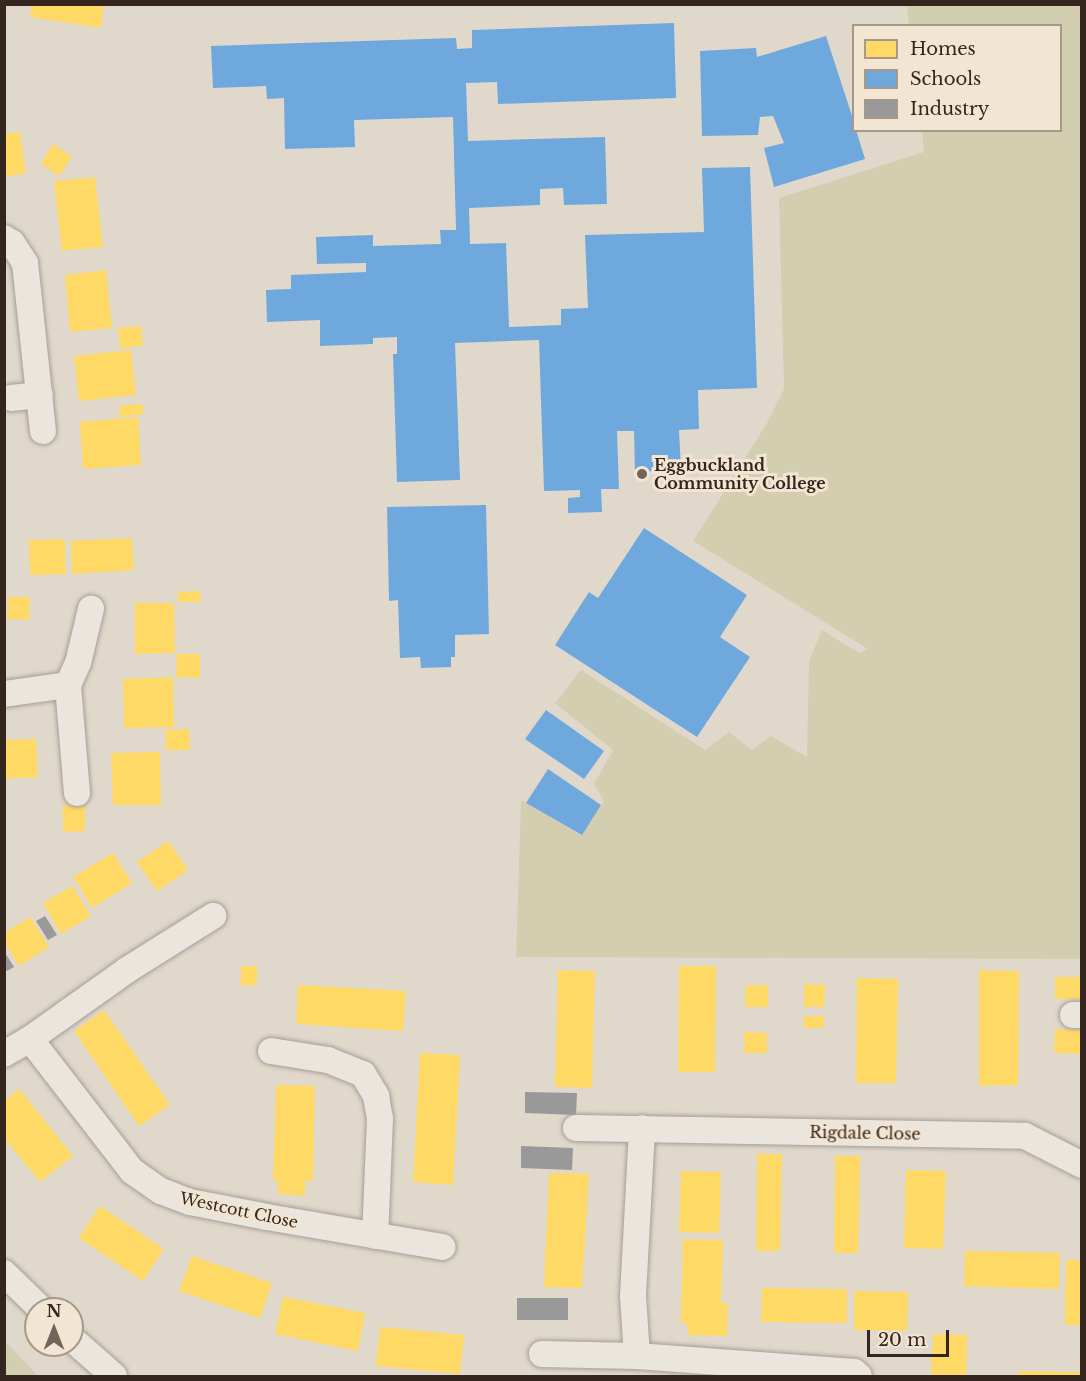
<!DOCTYPE html>
<html>
<head>
<meta charset="utf-8">
<style>
  body { margin:0 }
  #map { position:relative; width:1086px; height:1381px; overflow:hidden; background:#e1d8cc; font-family:"Libre Baskerville",serif }
  div>[style] { position:absolute }
  [style*='--x'] { left:calc(var(--x)*1px); top:calc(var(--y)*1px); width:calc(var(--w)*1px); rotate:calc(var(--a)*1deg) }
  .green>* { inset:0; background:#d3ceaf }
  .homes>* { inset:0; background:#ffd966 }
  .schools>* { inset:0; background:#6fa8dc }
  .industry>* { inset:0; background:#999 }
  .roads { filter:drop-shadow(0 0 2px #a69e96) drop-shadow(0 0 2px #a69e96) }
  .minor>* { height:26px; margin:-13px; padding:0 13px; transform-origin:13px; border-radius:13px; background:#eae5dd }
  .dots>* { width:16px; height:16px; translate:-50% -50%; box-sizing:border-box; border:3px solid #f2e5d2; border-radius:50% }
  span { translate:-50% -50%; white-space:nowrap; text-align:center; line-height:1.15; -webkit-text-stroke:6px #f2e5d2; paint-order:stroke }
  .poi-label { font-size:16px; color:#34261e; font-weight:700 }
  .left { translate:0 -50%; text-align:left }
  .street-label { font-size:16px; color:#34261e }
  .frame { position:absolute; inset:0; border:6px solid #34261e; pointer-events:none }
  .legend { position:absolute; left:852px; top:24px; width:210px; height:108px; box-sizing:border-box; background:#f2e5d2; border:2px solid #a6998a; margin:0; padding:8px 10px; list-style:none; font-size:18px; color:#34261e }
  .legend li { display:flex; align-items:center; gap:12px; height:30px }
  .legend b { width:30px; border:2px solid #a6998a }
  .north { position:absolute; left:24px; top:1297px; width:60px; height:60px; box-sizing:border-box; background:#f2e5d2; border:2px solid #a6998a; border-radius:50%; rotate:0deg; font-size:16px; font-weight:700; line-height:24px; text-align:center; color:#34261e }
  .north::after { content:''; display:block; margin:auto; width:21px; height:27px; background:#71645b; clip-path:polygon(50% 0,100% 100%,50% 72%,0 100%) }
  .scale { position:absolute; left:867px; top:1330px; width:82px; height:27px; box-sizing:border-box; border:3px solid #34261e; border-top:0; padding-left:8px; font-size:18px; line-height:21px; white-space:nowrap; color:#34261e; -webkit-text-stroke:4px #f2e5d2; paint-order:stroke }
</style>
</head>
<body>
<div id="map">
  <div class="green">
    <div style="clip-path:polygon(907px 5px,1081px 5px,1081px 959px,516px 957px,521px 800px,581px 835px,604px 801px,594px 784px,613px 750px,555px 703px,581px 670px,705px 750px,729px 732px,752px 750px,771px 736px,807px 757px,809px 661px,822px 630px,859px 653px,868px 649px,693px 541px,767px 423px,784px 389px,779px 198px,924px 152px,922px 131px,1060px 130px,1060px 26px,909px 25px)"></div>
    <div style="clip-path:polygon(5px 1341px,38px 1376px,5px 1376px)"></div>
  </div>
  <div class="homes">
    <div style="clip-path:polygon(32px 4px,104px 4px,101px 28px,30px 17px)"></div>
    <div style="clip-path:polygon(20px 132px,26px 173px,4px 177px,4px 134px)"></div>
    <div style="clip-path:polygon(53px 144px,72px 157px,59px 176px,41px 164px)"></div>
    <div style="clip-path:polygon(95px 177px,103px 247px,62px 251px,54px 181px)"></div>
    <div style="clip-path:polygon(106px 270px,112px 328px,70px 332px,65px 275px)"></div>
    <div style="clip-path:polygon(141px 326px,143px 346px,120px 348px,118px 328px)"></div>
    <div style="clip-path:polygon(131px 350px,136px 395px,79px 401px,74px 356px)"></div>
    <div style="clip-path:polygon(142px 404px,144px 414px,120px 417px,119px 406px)"></div>
    <div style="clip-path:polygon(138px 417px,141px 465px,83px 469px,80px 422px)"></div>
    <div style="clip-path:polygon(132px 538px,134px 570px,72px 574px,71px 541px)"></div>
    <div style="clip-path:polygon(65px 539px,66px 574px,30px 575px,29px 540px)"></div>
    <div style="clip-path:polygon(200px 591px,201px 602px,178px 602px,178px 592px)"></div>
    <div style="clip-path:polygon(8px 597px,30px 597px,29px 620px,7px 619px)"></div>
    <div style="clip-path:polygon(135px 603px,174px 603px,175px 653px,135px 654px)"></div>
    <div style="clip-path:polygon(177px 654px,200px 654px,200px 678px,176px 677px)"></div>
    <div style="clip-path:polygon(173px 677px,174px 727px,124px 728px,123px 679px)"></div>
    <div style="clip-path:polygon(189px 729px,190px 750px,166px 750px,165px 730px)"></div>
    <div style="clip-path:polygon(36px 739px,38px 777px,4px 779px,4px 740px)"></div>
    <div style="clip-path:polygon(160px 752px,161px 805px,113px 805px,111px 753px)"></div>
    <div style="clip-path:polygon(63px 805px,85px 805px,85px 831px,63px 832px)"></div>
    <div style="clip-path:polygon(168px 841px,188px 870px,157px 891px,137px 862px)"></div>
    <div style="clip-path:polygon(113px 853px,132px 883px,92px 908px,73px 877px)"></div>
    <div style="clip-path:polygon(72px 886px,91px 916px,61px 934px,43px 903px)"></div>
    <div style="clip-path:polygon(30px 917px,49px 947px,19px 966px,4px 942px,4px 933px)"></div>
    <div style="clip-path:polygon(241px 966px,257px 966px,257px 985px,241px 986px)"></div>
    <div style="clip-path:polygon(679px 966px,716px 966px,715px 1072px,678px 1072px)"></div>
    <div style="clip-path:polygon(558px 970px,595px 971px,592px 1088px,555px 1087px)"></div>
    <div style="clip-path:polygon(979px 970px,1019px 971px,1018px 1085px,979px 1086px)"></div>
    <div style="clip-path:polygon(1055px 977px,1082px 977px,1082px 999px,1055px 999px)"></div>
    <div style="clip-path:polygon(857px 978px,898px 979px,896px 1083px,856px 1083px)"></div>
    <div style="clip-path:polygon(804px 984px,825px 985px,824px 1007px,804px 1007px)"></div>
    <div style="clip-path:polygon(298px 985px,406px 991px,403px 1031px,296px 1024px)"></div>
    <div style="clip-path:polygon(746px 985px,768px 985px,768px 1007px,745px 1007px)"></div>
    <div style="clip-path:polygon(104px 1010px,170px 1105px,139px 1126px,74px 1031px)"></div>
    <div style="clip-path:polygon(804px 1016px,824px 1016px,824px 1028px,804px 1028px)"></div>
    <div style="clip-path:polygon(1055px 1029px,1082px 1030px,1082px 1054px,1054px 1053px)"></div>
    <div style="clip-path:polygon(744px 1032px,767px 1033px,767px 1053px,744px 1053px)"></div>
    <div style="clip-path:polygon(420px 1053px,460px 1055px,453px 1185px,413px 1182px)"></div>
    <div style="clip-path:polygon(276px 1085px,315px 1086px,313px 1181px,305px 1181px,305px 1196px,278px 1194px,278px 1181px,273px 1181px)"></div>
    <div style="clip-path:polygon(19px 1089px,73px 1156px,40px 1182px,4px 1138px,4px 1101px)"></div>
    <div style="clip-path:polygon(757px 1154px,782px 1154px,780px 1251px,756px 1251px)"></div>
    <div style="clip-path:polygon(835px 1156px,860px 1156px,858px 1253px,834px 1253px)"></div>
    <div style="clip-path:polygon(906px 1170px,946px 1171px,943px 1249px,904px 1248px)"></div>
    <div style="clip-path:polygon(681px 1171px,721px 1172px,719px 1233px,679px 1232px)"></div>
    <div style="clip-path:polygon(549px 1173px,589px 1174px,582px 1288px,544px 1287px)"></div>
    <div style="clip-path:polygon(100px 1206px,164px 1249px,143px 1281px,79px 1238px)"></div>
    <div style="clip-path:polygon(683px 1239px,723px 1240px,721px 1302px,728px 1304px,727px 1336px,688px 1335px,687px 1325px,681px 1321px)"></div>
    <div style="clip-path:polygon(965px 1251px,1060px 1253px,1059px 1289px,964px 1286px)"></div>
    <div style="clip-path:polygon(192px 1256px,272px 1283px,260px 1318px,179px 1291px)"></div>
    <div style="clip-path:polygon(1066px 1260px,1082px 1260px,1082px 1325px,1065px 1325px)"></div>
    <div style="clip-path:polygon(762px 1288px,847px 1289px,847px 1323px,761px 1322px)"></div>
    <div style="clip-path:polygon(854px 1291px,908px 1292px,907px 1331px,854px 1330px)"></div>
    <div style="clip-path:polygon(283px 1297px,365px 1313px,358px 1351px,275px 1334px)"></div>
    <div style="clip-path:polygon(380px 1327px,464px 1335px,460px 1374px,376px 1366px)"></div>
    <div style="clip-path:polygon(933px 1334px,967px 1335px,966px 1376px,931px 1376px)"></div>
    <div style="clip-path:polygon(1018px 1371px,1082px 1372px,1082px 1376px,1017px 1376px)"></div>
  </div>
  <div class="schools">
    <div style="clip-path:polygon(674px 23px,676px 98px,498px 104px,497px 82px,466px 83px,468px 141px,605px 137px,607px 204px,564px 205px,563px 188px,540px 189px,540px 205px,469px 208px,470px 244px,506px 243px,509px 327px,561px 325px,561px 309px,588px 308px,585px 235px,704px 232px,702px 168px,750px 167px,757px 388px,698px 390px,699px 429px,679px 430px,681px 470px,635px 472px,634px 431px,617px 431px,619px 489px,601px 489px,602px 512px,568px 513px,568px 498px,580px 497px,580px 490px,544px 491px,539px 340px,455px 343px,460px 480px,397px 482px,393px 354px,397px 354px,397px 337px,373px 338px,373px 344px,320px 346px,320px 320px,267px 322px,266px 290px,291px 289px,291px 275px,366px 272px,366px 263px,317px 264px,316px 237px,373px 235px,373px 246px,441px 244px,440px 230px,456px 230px,453px 117px,354px 120px,355px 147px,285px 149px,284px 98px,267px 99px,266px 86px,213px 88px,211px 46px,456px 38px,457px 49px,472px 48px,472px 30px)"></div>
    <div style="clip-path:polygon(826px 36px,854px 122px,854px 130px,856px 130px,865px 159px,774px 187px,764px 148px,784px 143px,773px 116px,760px 117px,758px 135px,702px 136px,700px 51px,756px 48px,757px 57px)"></div>
    <div style="clip-path:polygon(486px 505px,489px 634px,455px 635px,455px 657px,451px 657px,451px 667px,421px 668px,420px 657px,400px 658px,398px 600px,389px 601px,387px 507px)"></div>
    <div style="clip-path:polygon(644px 528px,747px 595px,720px 637px,750px 657px,697px 737px,555px 645px,589px 592px,598px 598px)"></div>
    <div style="clip-path:polygon(546px 710px,604px 751px,584px 779px,525px 739px)"></div>
    <div style="clip-path:polygon(548px 769px,601px 805px,582px 835px,526px 803px)"></div>
  </div>
  <div class="industry">
    <div style="clip-path:polygon(45px 916px,57px 935px,48px 940px,36px 921px)"></div>
    <div style="clip-path:polygon(4px 951px,14px 967px,7px 971px,4px 968px)"></div>
    <div style="clip-path:polygon(525px 1092px,577px 1093px,576px 1115px,525px 1113px)"></div>
    <div style="clip-path:polygon(521px 1146px,573px 1148px,572px 1170px,521px 1168px)"></div>
    <div style="clip-path:polygon(517px 1298px,568px 1298px,568px 1320px,517px 1320px)"></div>
  </div>
  <div class="roads">
    <div class="minor">
      <div style="--x:4;--y:238;--w:9;--a:32"></div>
      <div style="--x:12;--y:243;--w:24;--a:57"></div>
      <div style="--x:25;--y:263;--w:169;--a:83.9"></div>
      <div style="--x:11;--y:398;--w:29;--a:-6"></div>
      <div style="--x:4;--y:694;--w:65;--a:-8"></div>
      <div style="--x:77;--y:793;--w:108;--a:-94.8"></div>
      <div style="--x:68;--y:685;--w:24;--a:-66"></div>
      <div style="--x:78;--y:663;--w:56;--a:-76.5"></div>
      <div style="--x:1073;--y:1015;--w:9;--a:0"></div>
      <div style="--x:30;--y:1039;--w:167;--a:52.3"></div>
      <div style="--x:132;--y:1171;--w:35;--a:35"></div>
      <div style="--x:161;--y:1191;--w:31;--a:21"></div>
      <div style="--x:190;--y:1202;--w:78;--a:11"></div>
      <div style="--x:267;--y:1217;--w:178;--a:9.7"></div>
      <div style="--x:271;--y:1051;--w:58;--a:9"></div>
      <div style="--x:328;--y:1060;--w:38;--a:22"></div>
      <div style="--x:363;--y:1074;--w:26;--a:59"></div>
      <div style="--x:376;--y:1096;--w:23;--a:80"></div>
      <div style="--x:380;--y:1119;--w:117;--a:92.4"></div>
      <div style="--x:4;--y:1054;--w:30;--a:-30"></div>
      <div style="--x:30;--y:1039;--w:119;--a:-35.4"></div>
      <div style="--x:127;--y:970;--w:102;--a:-32.1"></div>
      <div style="--x:576;--y:1128;--w:449;--a:1"></div>
      <div style="--x:1025;--y:1136;--w:64;--a:27"></div>
      <div style="--x:4;--y:1273;--w:52;--a:44.2"></div>
      <div style="--x:72;--y:1339;--w:56;--a:41.4"></div>
      <div style="--x:542;--y:1354;--w:95;--a:1.2"></div>
      <div style="--x:637;--y:1356;--w:218;--a:4.2"></div>
      <div style="--x:854;--y:1372;--w:6;--a:39"></div>
      <div style="--x:637;--y:1356;--w:60;--a:-93.8"></div>
      <div style="--x:633;--y:1296;--w:168;--a:-86.9"></div>
    </div>
  </div>
  <div class="dots">
    <div style="left:642px;top:474px;background:#71645b"></div>
  </div>
  <div class="poi-label">
    <span class="left" style="left:654px;top:474px">Eggbuckland<br>Community College</span>
  </div>
  <div class="street-label">
    <span style="left:865px;top:1133px;rotate:1deg">Rigdale Close</span>
    <span style="left:239px;top:1210px;rotate:12deg">Westcott Close</span>
  </div>
  <div class="frame"></div>
  <ul class="legend">
  <li><b style="height:16px;background:#ffd966"></b>Homes</li>
  <li><b style="height:16px;background:#6fa8dc"></b>Schools</li>
  <li><b style="height:16px;background:#999"></b>Industry</li>
  </ul>
  <div class="north">N</div>
  <div class="scale">20 m</div>
</div>
</body>
</html>
